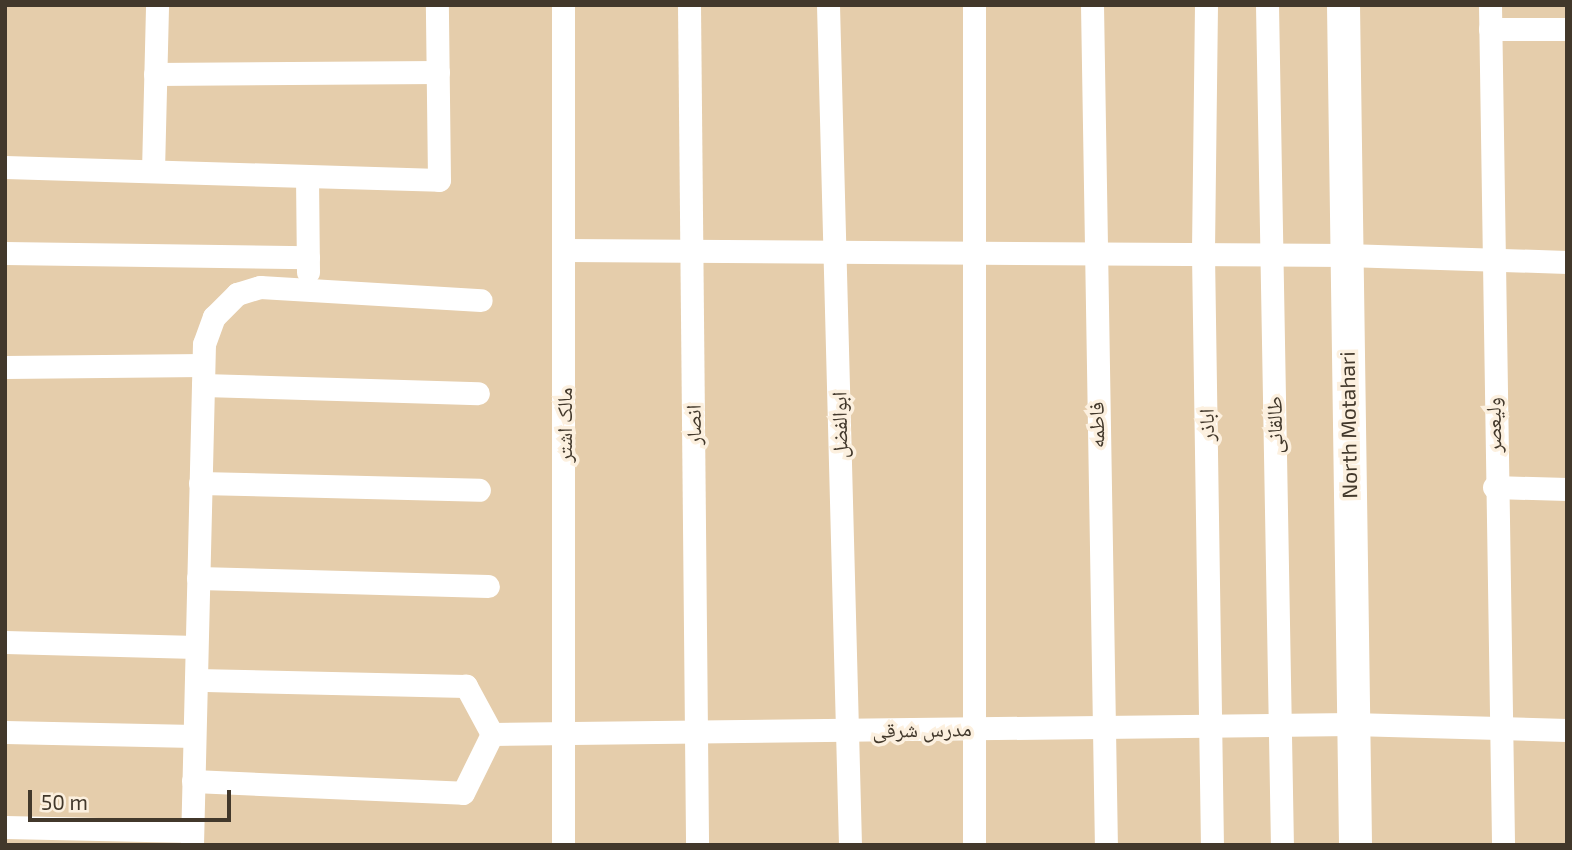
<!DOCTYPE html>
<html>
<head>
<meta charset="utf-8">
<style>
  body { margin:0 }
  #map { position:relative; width:1572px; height:850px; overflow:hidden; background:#e5cdab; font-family:"Exo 2","Noto Naskh Arabic",sans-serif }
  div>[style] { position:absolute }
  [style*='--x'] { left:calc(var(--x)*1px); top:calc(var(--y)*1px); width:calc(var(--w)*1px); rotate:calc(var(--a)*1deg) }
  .street>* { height:23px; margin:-11.5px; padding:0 11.5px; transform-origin:11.5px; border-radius:11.5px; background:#fff }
  .secondary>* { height:33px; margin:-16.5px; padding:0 16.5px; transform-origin:16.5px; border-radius:16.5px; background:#fff }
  span { translate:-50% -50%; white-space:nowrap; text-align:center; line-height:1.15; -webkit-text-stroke:7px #fcf0df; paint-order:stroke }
  .street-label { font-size:21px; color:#42382b }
  .frame { position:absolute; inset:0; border:7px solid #42382b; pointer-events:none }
  .scale { position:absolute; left:28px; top:790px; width:203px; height:32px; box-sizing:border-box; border:4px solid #42382b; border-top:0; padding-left:9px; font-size:21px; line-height:24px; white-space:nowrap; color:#42382b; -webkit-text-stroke:5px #fcf0df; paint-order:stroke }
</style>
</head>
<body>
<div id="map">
  <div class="street">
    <div style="--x:689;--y:5;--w:840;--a:89.45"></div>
    <div style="--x:828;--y:5;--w:840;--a:88.5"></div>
    <div style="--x:1092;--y:5;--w:840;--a:89.05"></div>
    <div style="--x:1206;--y:5;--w:249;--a:90.7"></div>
    <div style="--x:1203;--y:254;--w:591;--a:89.13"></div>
    <div style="--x:1267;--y:5;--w:840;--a:88.98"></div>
    <div style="--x:1490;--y:5;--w:840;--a:89.11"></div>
    <div style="--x:1490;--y:29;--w:77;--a:0"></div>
    <div style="--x:155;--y:74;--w:283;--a:-0.4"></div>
    <div style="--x:5;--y:167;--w:434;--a:1.7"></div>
    <div style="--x:439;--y:180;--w:175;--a:-90.7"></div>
    <div style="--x:153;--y:171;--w:166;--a:-88.6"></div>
    <div style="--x:307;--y:176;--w:96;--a:89.4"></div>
    <div style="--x:565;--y:250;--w:781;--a:0.37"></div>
    <div style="--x:1346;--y:255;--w:221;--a:1.8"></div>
    <div style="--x:5;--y:253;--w:303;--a:0.8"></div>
    <div style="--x:5;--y:367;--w:198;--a:-0.6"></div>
    <div style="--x:203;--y:385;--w:275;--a:1.7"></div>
    <div style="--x:200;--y:483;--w:279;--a:1.4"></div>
    <div style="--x:1494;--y:487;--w:73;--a:1.6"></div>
    <div style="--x:198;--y:578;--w:290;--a:1.6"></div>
    <div style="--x:5;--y:642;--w:191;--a:1.5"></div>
    <div style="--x:5;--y:732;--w:189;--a:1.2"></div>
    <div style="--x:492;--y:734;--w:860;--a:-0.67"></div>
    <div style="--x:1352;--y:724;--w:215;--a:1.6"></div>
    <div style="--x:193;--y:781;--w:270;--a:2.5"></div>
    <div style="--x:463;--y:793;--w:66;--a:-63.8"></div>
    <div style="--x:492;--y:734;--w:55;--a:-118.4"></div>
    <div style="--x:466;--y:686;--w:270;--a:-178.7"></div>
    <div style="--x:5;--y:827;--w:187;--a:1.2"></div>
    <div style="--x:192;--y:845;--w:501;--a:-88.63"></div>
    <div style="--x:204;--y:344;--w:29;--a:-70"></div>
    <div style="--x:214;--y:317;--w:33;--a:-45"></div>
    <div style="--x:237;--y:294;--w:24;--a:-17"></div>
    <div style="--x:260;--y:287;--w:221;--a:3.4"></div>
    <div style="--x:563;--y:845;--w:840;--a:-90"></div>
    <div style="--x:974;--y:845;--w:840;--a:-90"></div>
  </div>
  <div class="secondary">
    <div style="--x:1343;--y:5;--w:840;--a:89.18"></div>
  </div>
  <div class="street-label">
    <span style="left:564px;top:425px;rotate:-90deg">مالک اشتر</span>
    <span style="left:693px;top:425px;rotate:-91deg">انصار</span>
    <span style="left:839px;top:425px;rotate:-91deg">ابوالفضل</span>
    <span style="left:1096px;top:425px;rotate:-91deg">فاطمه</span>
    <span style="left:1206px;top:425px;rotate:-91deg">اباذر</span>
    <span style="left:1274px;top:425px;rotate:-91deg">طالقانی</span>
    <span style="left:1348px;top:425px;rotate:-91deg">North Motahari</span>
    <span style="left:1493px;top:425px;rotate:-91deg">ولیعصر</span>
    <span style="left:922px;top:729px;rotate:-1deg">مدرس شرقی</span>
  </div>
  <div class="frame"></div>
  <div class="scale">50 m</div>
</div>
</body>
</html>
